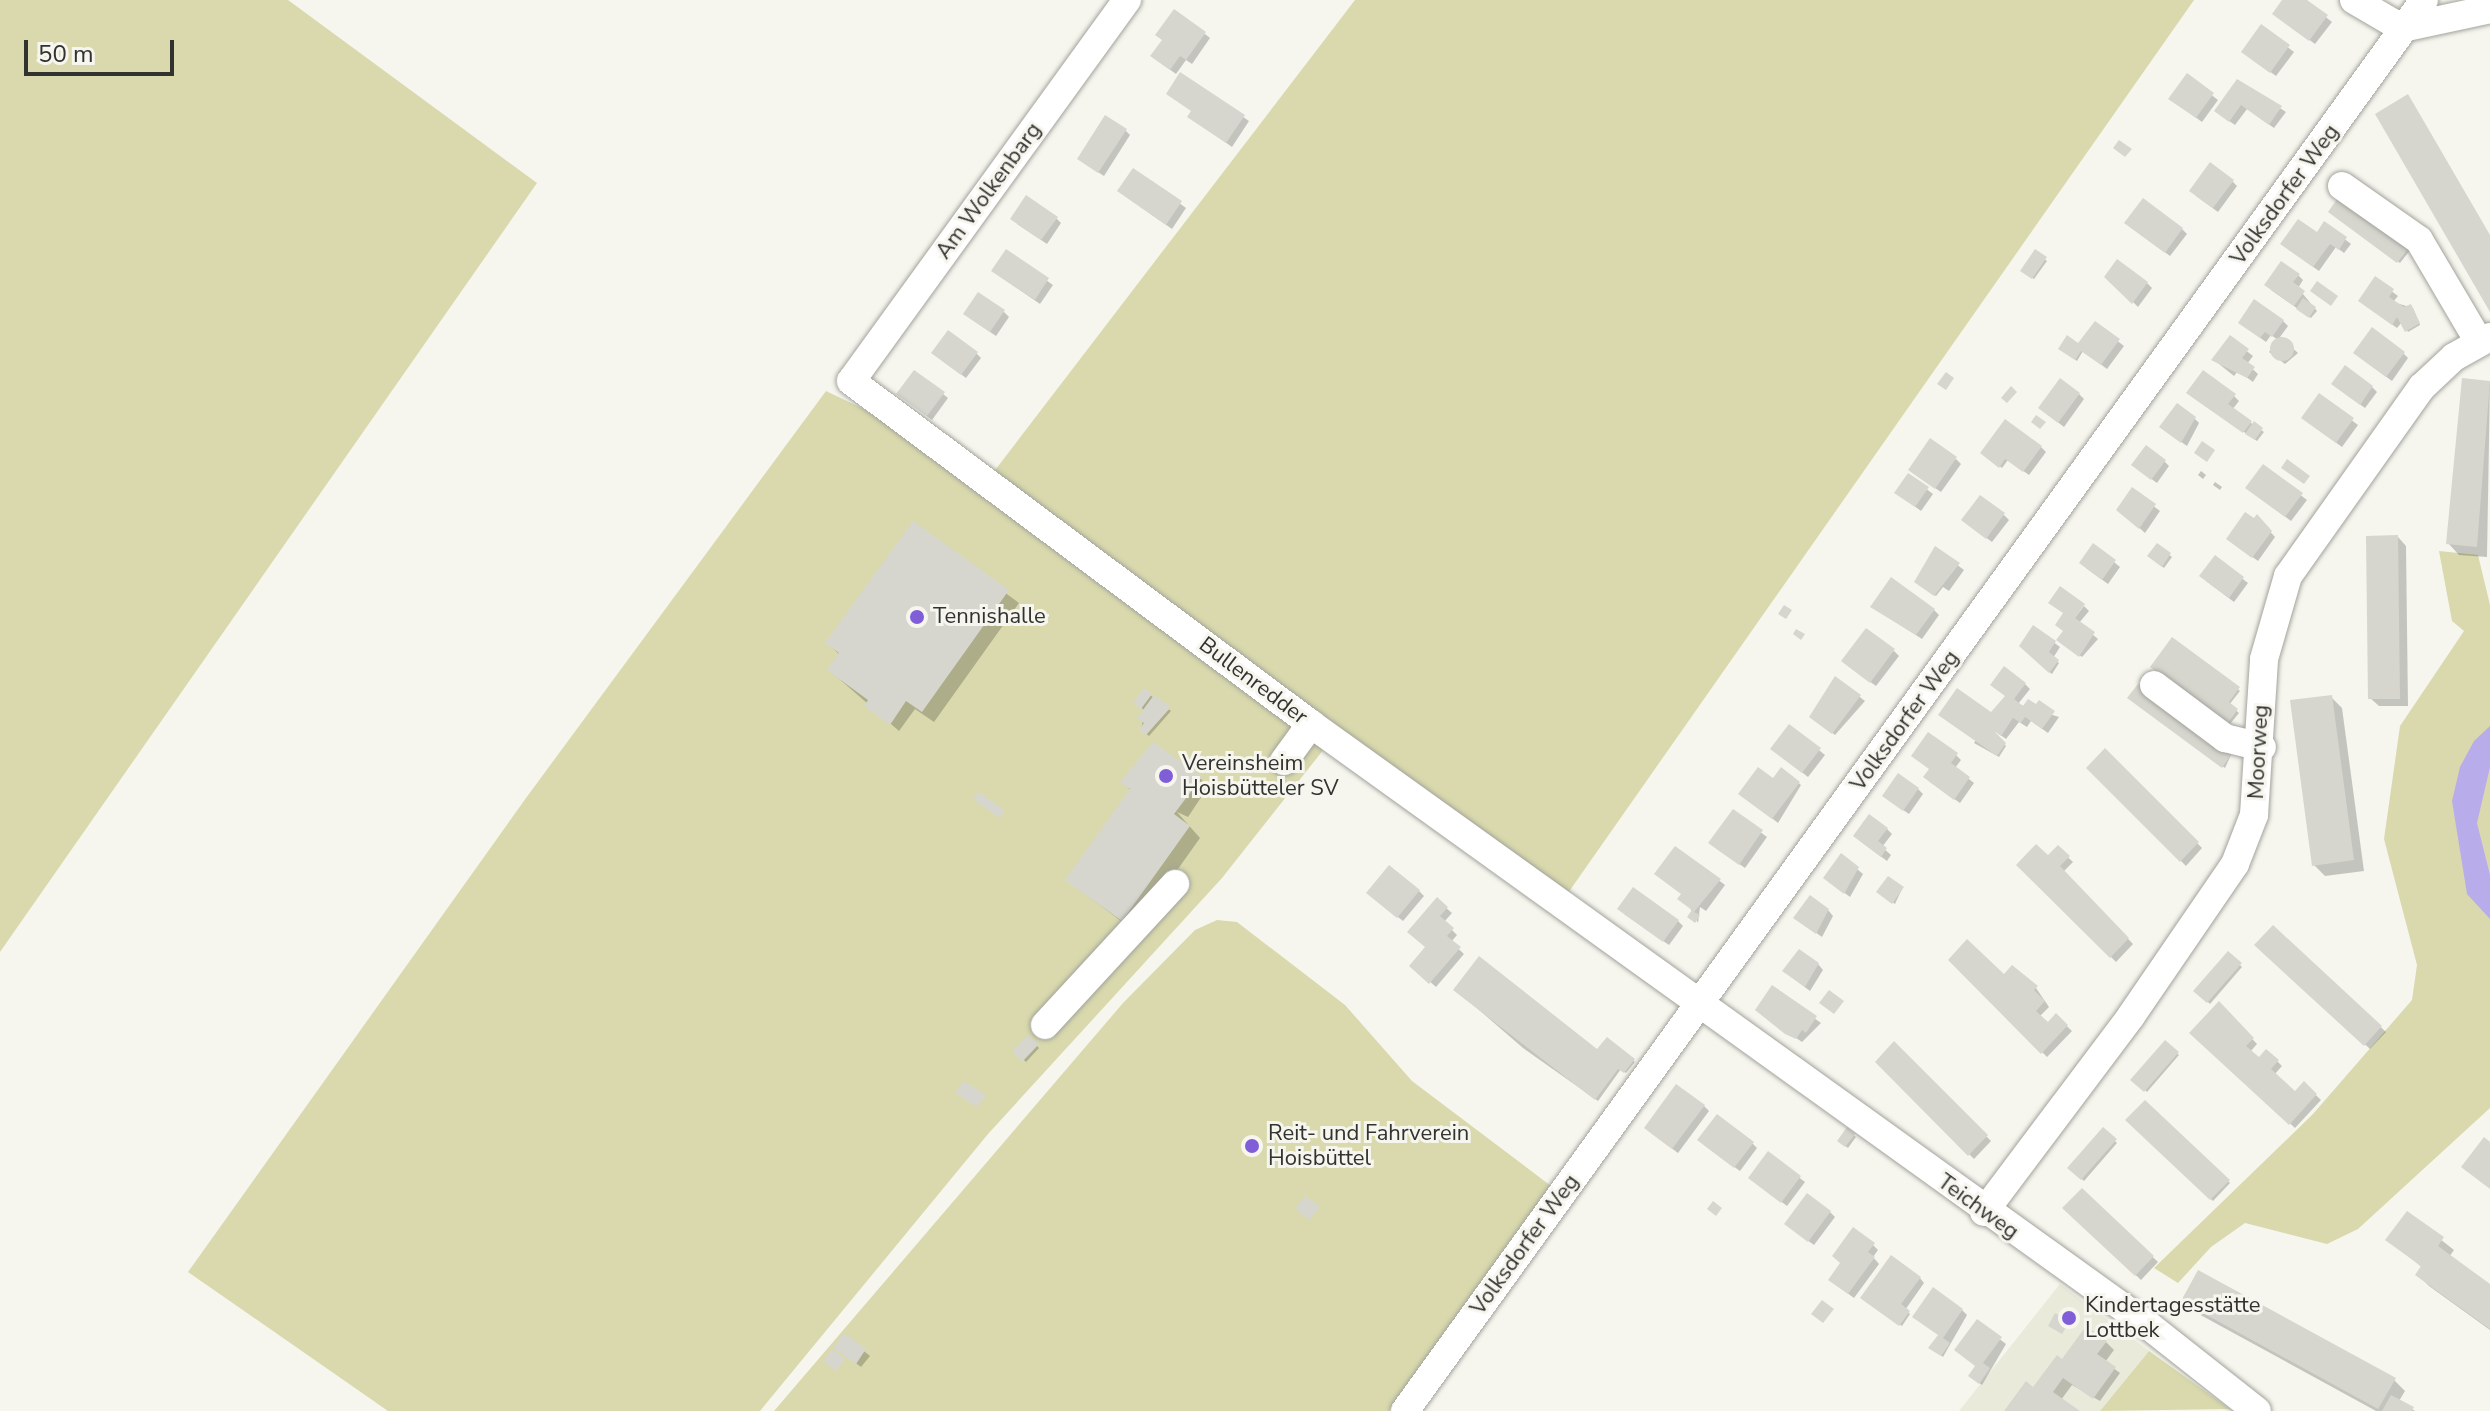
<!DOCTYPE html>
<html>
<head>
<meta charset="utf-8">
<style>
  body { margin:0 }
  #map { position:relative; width:2490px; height:1411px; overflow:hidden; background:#f6f6ef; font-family:"Nunito Sans",sans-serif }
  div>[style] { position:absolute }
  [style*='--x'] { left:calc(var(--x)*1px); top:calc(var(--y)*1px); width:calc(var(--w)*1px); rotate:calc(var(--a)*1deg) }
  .built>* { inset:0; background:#eaeadb }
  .green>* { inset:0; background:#d9d9ad }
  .water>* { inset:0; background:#b8acea }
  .shadow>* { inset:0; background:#0003 }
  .building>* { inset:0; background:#d6d6cf }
  .round { border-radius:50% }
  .roads { filter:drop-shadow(0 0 2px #a3a39c) drop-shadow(0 0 2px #a3a39c) }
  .minor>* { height:28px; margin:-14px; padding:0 14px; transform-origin:14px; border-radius:14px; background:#fff }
  .dots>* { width:22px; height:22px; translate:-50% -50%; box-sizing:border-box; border:4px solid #f6f6ef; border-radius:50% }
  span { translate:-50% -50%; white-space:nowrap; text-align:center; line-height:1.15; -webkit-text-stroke:6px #f6f6ef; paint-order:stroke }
  .street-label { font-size:22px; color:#323230 }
  .poi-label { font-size:22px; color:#323230 }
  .left { translate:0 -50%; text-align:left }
  .scale { position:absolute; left:24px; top:40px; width:150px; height:36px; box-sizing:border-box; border:4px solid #323230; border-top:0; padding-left:10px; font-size:24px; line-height:28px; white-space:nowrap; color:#323230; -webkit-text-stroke:6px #f6f6ef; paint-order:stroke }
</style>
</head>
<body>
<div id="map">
  <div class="built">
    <div style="clip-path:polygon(2060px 1284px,2149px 1351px,2100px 1411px,1959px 1411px)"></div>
  </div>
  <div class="green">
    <div style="clip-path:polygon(0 0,288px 0,537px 183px,0 952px)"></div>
    <div style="clip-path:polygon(1355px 0,2194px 0,1568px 893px,989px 478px)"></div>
    <div style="clip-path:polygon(826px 391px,870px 412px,1324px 749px,1222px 878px,988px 1134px,760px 1411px,388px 1411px,188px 1272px,526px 798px)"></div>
    <div style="clip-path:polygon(2439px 551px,2478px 555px,2490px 605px,2490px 1108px,2358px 1229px,2327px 1244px,2245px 1223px,2211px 1247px,2178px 1283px,2154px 1268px,2313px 1114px,2412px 1000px,2417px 965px,2384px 839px,2400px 726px,2464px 631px,2452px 621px)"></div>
    <div style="clip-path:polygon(1217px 920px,1237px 922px,1345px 1005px,1412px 1081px,1551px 1186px,1389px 1411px,774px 1411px,1123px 1003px,1195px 930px)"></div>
    <div style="clip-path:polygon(2149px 1351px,2230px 1409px,2100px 1411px)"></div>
  </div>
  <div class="water">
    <div style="clip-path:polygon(2490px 726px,2490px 767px,2477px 823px,2490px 875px,2490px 919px,2467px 894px,2452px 801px,2460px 767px,2474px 741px)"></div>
  </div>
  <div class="shadow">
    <div style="clip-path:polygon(2285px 0,2304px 0,2332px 22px,2315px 44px,2280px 18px)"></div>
    <div style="clip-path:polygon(2261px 27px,2294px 52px,2276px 76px,2248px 56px)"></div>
    <div style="clip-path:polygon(1205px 34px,1210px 38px,1192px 64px,1186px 60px,1176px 74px,1158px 61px)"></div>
    <div style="clip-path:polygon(1181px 75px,1249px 121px,1232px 147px,1190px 117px,1193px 112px)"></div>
    <div style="clip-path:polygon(2187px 76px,2218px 100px,2202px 122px,2176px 103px)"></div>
    <div style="clip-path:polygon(2238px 81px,2286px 112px,2274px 128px,2247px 109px,2235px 125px,2222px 116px)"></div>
    <div style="clip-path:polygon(1125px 130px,1130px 135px,1104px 176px,1084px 163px)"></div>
    <div style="clip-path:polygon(1134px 170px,1186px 208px,1172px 229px,1125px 196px)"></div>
    <div style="clip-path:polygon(2232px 181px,2237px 186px,2218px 212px,2196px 196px)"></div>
    <div style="clip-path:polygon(2330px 212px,2411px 249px,2400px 263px)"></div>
    <div style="clip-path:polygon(1056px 218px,1061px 223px,1047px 244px,1017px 224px)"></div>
    <div style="clip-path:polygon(2325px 224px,2351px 244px,2344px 253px,2336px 247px,2319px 271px,2288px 249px,2317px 234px)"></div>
    <div style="clip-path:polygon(2132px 228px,2182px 229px,2187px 234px,2170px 256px)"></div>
    <div style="clip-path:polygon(1006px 252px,1053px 285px,1040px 304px,999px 276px)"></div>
    <div style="clip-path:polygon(2035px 252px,2047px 261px,2034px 279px,2022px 271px)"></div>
    <div style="clip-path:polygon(2298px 275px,2303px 280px,2298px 288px,2317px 311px,2311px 318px,2271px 290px)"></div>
    <div style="clip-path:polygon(2107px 276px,2147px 283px,2152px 288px,2138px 307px)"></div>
    <div style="clip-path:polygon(2375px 279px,2398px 296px,2393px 302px,2413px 308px,2420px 325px,2408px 332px,2402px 322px,2397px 328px,2360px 301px)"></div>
    <div style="clip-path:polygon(1004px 312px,1009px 317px,996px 336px,971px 319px)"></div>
    <div style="clip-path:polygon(2283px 321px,2288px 326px,2280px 337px,2298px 353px,2285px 364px,2269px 352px,2278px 340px,2271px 335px,2266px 342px,2240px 323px)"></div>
    <div style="clip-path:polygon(2095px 324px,2124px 346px,2107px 369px,2083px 351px,2077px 361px,2062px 350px,2079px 346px)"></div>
    <div style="clip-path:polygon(2230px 338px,2253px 356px,2247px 364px,2258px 374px,2253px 382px,2238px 371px,2234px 376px,2214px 360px)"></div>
    <div style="clip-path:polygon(976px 353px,981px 358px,966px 378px,938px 357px)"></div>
    <div style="clip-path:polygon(2403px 353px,2408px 358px,2392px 381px,2361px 358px)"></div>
    <div style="clip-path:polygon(2464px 380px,2490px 383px,2487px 557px,2459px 555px,2448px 543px)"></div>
    <div style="clip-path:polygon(2372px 387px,2377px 392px,2365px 408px,2339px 389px)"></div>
    <div style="clip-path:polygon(943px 394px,948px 398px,932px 420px,904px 399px)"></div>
    <div style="clip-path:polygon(2079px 394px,2084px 399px,2064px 427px,2046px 413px)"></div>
    <div style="clip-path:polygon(2234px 396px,2239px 401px,2232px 410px,2264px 432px,2257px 441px,2194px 397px)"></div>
    <div style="clip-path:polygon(2319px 396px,2358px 425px,2342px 447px,2309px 423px)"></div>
    <div style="clip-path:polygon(2194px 418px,2199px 423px,2187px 446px,2167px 432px)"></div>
    <div style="clip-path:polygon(2041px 447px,2046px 452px,2029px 475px,2008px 460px,2002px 468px,1982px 453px)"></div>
    <div style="clip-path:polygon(1956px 459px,1961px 464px,1941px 492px,1916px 475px)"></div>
    <div style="clip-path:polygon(2164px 461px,2169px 466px,2157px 483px,2139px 470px)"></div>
    <div style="clip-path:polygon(2264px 467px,2307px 500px,2291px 521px,2253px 493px)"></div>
    <div style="clip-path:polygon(2201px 471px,2206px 475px,2203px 479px,2198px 475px)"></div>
    <div style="clip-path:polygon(1909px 476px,1933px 494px,1921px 511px,1902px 497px)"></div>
    <div style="clip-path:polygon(2215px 482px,2222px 487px,2220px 490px,2213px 485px)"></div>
    <div style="clip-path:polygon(2132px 490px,2160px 511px,2145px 533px,2124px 514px)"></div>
    <div style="clip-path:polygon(2004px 515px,2009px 520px,1992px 542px,1969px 525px)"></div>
    <div style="clip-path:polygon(2257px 517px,2275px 537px,2258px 561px,2233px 543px)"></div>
    <div style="clip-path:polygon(913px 524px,1019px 603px,934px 722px,915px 709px,899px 731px,829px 670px,840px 655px,827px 643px)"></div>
    <div style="clip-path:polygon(2398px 537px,2406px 546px,2408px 706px,2379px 706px,2370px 698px)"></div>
    <div style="clip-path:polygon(2094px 546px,2120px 567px,2108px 584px,2086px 568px)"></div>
    <div style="clip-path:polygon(2157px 546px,2172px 557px,2164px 568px,2149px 556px)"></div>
    <div style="clip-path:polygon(1936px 549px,1964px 570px,1949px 591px,1943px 587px,1936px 596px,1918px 584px)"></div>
    <div style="clip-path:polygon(2215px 558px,2248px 583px,2234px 602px,2206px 581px)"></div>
    <div style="clip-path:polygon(2084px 606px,2089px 611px,2079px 623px,2098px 639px,2082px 657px,2058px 640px)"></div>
    <div style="clip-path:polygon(1872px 607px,1934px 610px,1939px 615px,1922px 639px)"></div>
    <div style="clip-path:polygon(2034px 628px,2060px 647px,2053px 658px,2059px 663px,2052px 674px,2044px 668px)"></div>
    <div style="clip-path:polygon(2173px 639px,2240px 691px,2229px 705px,2239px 713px,2230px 724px,2152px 667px)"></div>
    <div style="clip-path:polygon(1894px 651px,1899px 656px,1876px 686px,1848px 666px)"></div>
    <div style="clip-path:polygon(1836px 679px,1865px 701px,1835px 735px,1812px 717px)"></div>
    <div style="clip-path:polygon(2025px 684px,2030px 689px,2018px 704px,2059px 717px,2048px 733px,2031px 721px,2027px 727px,2019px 722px,2006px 739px,1988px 726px,2006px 746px,1999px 757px,1974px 743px,1991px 714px)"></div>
    <div style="clip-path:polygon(2138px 687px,2231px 755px,2225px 768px,2132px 700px)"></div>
    <div style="clip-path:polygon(1145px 691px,1171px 711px,1149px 736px,1141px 730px,1145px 711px,1136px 703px)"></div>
    <div style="clip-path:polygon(2331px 697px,2342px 708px,2364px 871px,2325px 876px,2314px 865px)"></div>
    <div style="clip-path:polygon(1789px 726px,1825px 755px,1808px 777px,1777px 753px)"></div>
    <div style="clip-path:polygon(2105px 751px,2202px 848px,2186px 866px,2089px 768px)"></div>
    <div style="clip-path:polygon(1956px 755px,1961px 760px,1955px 768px,1974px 783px,1960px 803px,1930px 782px)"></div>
    <div style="clip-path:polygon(1781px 770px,1801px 785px,1778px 823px,1746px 798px,1780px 786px)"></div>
    <div style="clip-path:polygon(1200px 778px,1208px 787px,1188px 817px,1177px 812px,1200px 838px,1134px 931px,1067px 880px,1131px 791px,1123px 782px)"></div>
    <div style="clip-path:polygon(1918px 789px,1923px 794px,1909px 814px,1890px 801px)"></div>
    <div style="clip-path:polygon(1733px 812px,1767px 837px,1745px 868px,1716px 848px)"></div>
    <div style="clip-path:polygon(1887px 829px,1892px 834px,1882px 847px,1891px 855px,1887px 861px,1860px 841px)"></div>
    <div style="clip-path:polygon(1676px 848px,1725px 885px,1706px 911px,1700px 907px,1698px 923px,1683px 895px)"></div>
    <div style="clip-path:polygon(2058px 848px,2073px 862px,2063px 872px,2133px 944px,2116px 962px,2019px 864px,2048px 858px)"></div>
    <div style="clip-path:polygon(1857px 869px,1863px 874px,1850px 897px,1830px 882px)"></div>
    <div style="clip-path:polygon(1902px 889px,1895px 904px,1880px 894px)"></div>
    <div style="clip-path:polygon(1419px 891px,1424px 896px,1403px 921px,1374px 898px)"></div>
    <div style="clip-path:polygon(1437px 900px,1452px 913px,1444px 922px,1457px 935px,1451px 942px,1464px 954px,1436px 987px,1412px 966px,1428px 948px)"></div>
    <div style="clip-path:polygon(1828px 910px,1833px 916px,1822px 937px,1801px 922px)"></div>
    <div style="clip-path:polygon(1624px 914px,1678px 921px,1683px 926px,1669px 945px)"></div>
    <div style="clip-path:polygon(2273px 927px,2386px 1032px,2370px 1049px,2257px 944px)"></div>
    <div style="clip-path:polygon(2228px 954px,2242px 967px,2210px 1004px,2196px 991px)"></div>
    <div style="clip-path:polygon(1951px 960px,2036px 988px,2049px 1007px,2039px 1017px,2048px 1025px,2056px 1016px,2072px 1031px,2047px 1057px)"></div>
    <div style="clip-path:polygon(1818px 964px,1823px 970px,1810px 991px,1790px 976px)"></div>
    <div style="clip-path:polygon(1772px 988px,1821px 1023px,1802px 1042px,1762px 1015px)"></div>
    <div style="clip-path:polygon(1456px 990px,1597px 1052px,1607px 1039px,1635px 1062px,1626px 1073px,1621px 1069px,1598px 1101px,1523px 1048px)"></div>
    <div style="clip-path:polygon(2219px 1004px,2257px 1044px,2250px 1052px,2259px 1060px,2267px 1051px,2282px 1066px,2274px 1075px,2295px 1094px,2304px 1084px,2321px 1100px,2295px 1128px,2192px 1033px)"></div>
    <div style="clip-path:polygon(1028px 1037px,1039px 1048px,1026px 1062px,1015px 1051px)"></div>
    <div style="clip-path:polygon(2165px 1043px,2179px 1055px,2147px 1092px,2133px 1080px)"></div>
    <div style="clip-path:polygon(1894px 1044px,1991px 1141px,1974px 1159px,1877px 1062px)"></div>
    <div style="clip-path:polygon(2145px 1103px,2230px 1183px,2213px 1201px,2128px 1120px)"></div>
    <div style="clip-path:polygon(1704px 1106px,1709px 1111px,1678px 1153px,1651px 1133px)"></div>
    <div style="clip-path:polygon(1847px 1130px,1856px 1137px,1848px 1148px,1839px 1141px)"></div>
    <div style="clip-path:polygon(2103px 1130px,2117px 1143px,2084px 1181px,2069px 1168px)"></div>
    <div style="clip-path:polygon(1752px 1143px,1757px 1148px,1740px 1171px,1704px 1145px)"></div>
    <div style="clip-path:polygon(1768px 1154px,1805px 1182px,1787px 1206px,1755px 1182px)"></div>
    <div style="clip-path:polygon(2082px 1191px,2158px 1262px,2141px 1280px,2065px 1208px)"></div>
    <div style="clip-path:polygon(1830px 1212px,1835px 1217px,1814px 1245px,1792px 1229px)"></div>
    <div style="clip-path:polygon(2407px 1213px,2454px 1250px,2449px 1257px,2490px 1286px,2490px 1330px,2429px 1286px,2418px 1275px,2423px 1268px,2388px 1240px)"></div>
    <div style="clip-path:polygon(1873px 1245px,1878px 1250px,1873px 1257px,1879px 1264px,1854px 1298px,1835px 1284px,1842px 1263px)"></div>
    <div style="clip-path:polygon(1920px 1278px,1924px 1283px,1905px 1310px,1910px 1314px,1902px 1326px,1867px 1302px)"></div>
    <div style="clip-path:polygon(2184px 1301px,2394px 1380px,2405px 1391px,2399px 1401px,2415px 1411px,2376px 1411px,2195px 1312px)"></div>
    <div style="clip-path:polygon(1962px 1310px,1967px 1315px,1943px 1357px,1931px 1348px)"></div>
    <div style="clip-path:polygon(1978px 1322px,2006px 1344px,1982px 1385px,1971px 1377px,1981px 1368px)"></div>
    <div style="clip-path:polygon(845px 1336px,870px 1356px,861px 1367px,841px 1352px)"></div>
    <div style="clip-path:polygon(2106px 1342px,2114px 1350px,2105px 1362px,2120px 1373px,2100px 1401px,2072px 1385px,2061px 1400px,2076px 1411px,2007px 1411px,2063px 1362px)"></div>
  </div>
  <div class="building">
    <div style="clip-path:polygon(2282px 0,2307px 0,2328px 15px,2309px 41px,2272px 14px)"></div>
    <div style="clip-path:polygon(1174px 9px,1206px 32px,1186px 60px,1180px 56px,1170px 70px,1150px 56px,1162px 40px,1155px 35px)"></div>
    <div style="clip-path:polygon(2261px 24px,2290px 45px,2270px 73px,2241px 52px)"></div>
    <div style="clip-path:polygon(1180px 72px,1245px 115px,1226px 143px,1187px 117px,1191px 111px,1166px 94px)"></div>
    <div style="clip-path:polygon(2187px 73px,2214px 93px,2196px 118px,2168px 99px)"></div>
    <div style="clip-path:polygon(2237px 79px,2282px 106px,2269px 125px,2241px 105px,2229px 122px,2214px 111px)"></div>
    <div style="clip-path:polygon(2408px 94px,2490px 235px,2490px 312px,2375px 114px)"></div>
    <div style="clip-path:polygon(1105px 115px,1127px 129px,1098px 173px,1077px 159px)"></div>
    <div style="clip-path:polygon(2119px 140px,2132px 149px,2125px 157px,2113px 148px)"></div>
    <div style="clip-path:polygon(2210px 162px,2234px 180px,2213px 208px,2189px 191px)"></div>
    <div style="clip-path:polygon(1133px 168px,1182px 201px,1166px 225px,1117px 191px)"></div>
    <div style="clip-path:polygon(1026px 195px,1058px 217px,1041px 240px,1010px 219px)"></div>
    <div style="clip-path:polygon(2340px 195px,2410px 246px,2397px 263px,2328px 212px)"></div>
    <div style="clip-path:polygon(2143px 198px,2183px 228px,2165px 253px,2124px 223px)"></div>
    <div style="clip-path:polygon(2298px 219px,2317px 232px,2324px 221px,2347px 237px,2339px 250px,2330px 244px,2313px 267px,2280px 244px)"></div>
    <div style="clip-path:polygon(1006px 249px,1049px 278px,1035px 300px,991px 271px)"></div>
    <div style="clip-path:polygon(2035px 249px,2047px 257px,2032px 279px,2020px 271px)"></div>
    <div style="clip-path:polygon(2117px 259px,2148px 282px,2132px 304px,2104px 277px)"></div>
    <div style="clip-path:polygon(2281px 261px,2300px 274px,2293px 282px,2305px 291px,2294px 306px,2264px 285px)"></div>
    <div style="clip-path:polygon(2375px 276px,2394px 289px,2389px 297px,2404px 307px,2411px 304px,2420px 323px,2405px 332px,2397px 317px,2392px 325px,2358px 301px)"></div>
    <div style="clip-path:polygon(2317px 281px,2338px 296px,2331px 306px,2310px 291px)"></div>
    <div style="clip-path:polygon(978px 292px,1005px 310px,990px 332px,963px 314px)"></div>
    <div style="clip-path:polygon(2303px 298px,2316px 307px,2309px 318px,2296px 309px)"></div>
    <div style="clip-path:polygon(2254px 299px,2284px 320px,2272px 337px,2265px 332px,2260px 338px,2238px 323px)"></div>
    <div style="clip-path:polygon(2095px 321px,2120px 339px,2101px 365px,2081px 351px,2075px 360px,2058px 349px,2067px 335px,2078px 343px)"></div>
    <div style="clip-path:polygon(2372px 327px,2405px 352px,2386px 377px,2353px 353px)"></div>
    <div style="clip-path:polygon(948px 330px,978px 352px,961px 375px,931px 353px)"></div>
    <div style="clip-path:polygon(2230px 335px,2249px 349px,2242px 358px,2255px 367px,2247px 378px,2211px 360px)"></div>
    <div class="round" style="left:2270px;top:337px;width:24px;height:24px"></div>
    <div style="clip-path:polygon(2345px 365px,2373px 386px,2360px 405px,2331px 384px)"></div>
    <div style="clip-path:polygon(914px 370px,945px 392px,927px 416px,896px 394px)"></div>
    <div style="clip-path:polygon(2203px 370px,2236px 394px,2228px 404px,2252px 421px,2243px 433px,2186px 393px)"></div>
    <div style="clip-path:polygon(1946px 372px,1954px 378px,1946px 390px,1937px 384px)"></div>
    <div style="clip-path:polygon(2060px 378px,2080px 393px,2058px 423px,2038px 408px)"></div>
    <div style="clip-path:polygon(2462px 378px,2490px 381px,2477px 547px,2446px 544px)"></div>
    <div style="clip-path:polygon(2011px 386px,2017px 392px,2007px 403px,2001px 398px)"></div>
    <div style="clip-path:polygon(2319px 393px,2354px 418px,2336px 443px,2301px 418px)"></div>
    <div style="clip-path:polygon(2177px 403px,2196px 417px,2181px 443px,2159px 427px)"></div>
    <div style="clip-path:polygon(2036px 415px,2046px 422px,2040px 429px,2031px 422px)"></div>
    <div style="clip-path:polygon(2005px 419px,2042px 446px,2023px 472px,2005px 459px,1999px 468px,1980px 453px)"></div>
    <div style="clip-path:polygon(2254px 421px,2263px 428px,2255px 440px,2245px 434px)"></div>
    <div style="clip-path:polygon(1930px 438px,1957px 457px,1935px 489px,1908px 470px)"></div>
    <div style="clip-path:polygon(2202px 441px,2215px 450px,2207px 462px,2194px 453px)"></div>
    <div style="clip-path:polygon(2146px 445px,2166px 460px,2151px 480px,2131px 465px)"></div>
    <div style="clip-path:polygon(2287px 459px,2310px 476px,2304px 484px,2281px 468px)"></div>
    <div style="clip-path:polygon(2263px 464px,2303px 493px,2285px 517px,2245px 488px)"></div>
    <div style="clip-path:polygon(1908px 473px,1929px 487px,1915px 507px,1894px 493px)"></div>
    <div style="clip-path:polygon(2132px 487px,2156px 504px,2139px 529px,2116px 510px)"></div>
    <div style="clip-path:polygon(1980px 495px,2005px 513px,1986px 539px,1961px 520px)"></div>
    <div style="clip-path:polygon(2245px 512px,2254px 518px,2257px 514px,2272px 531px,2252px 558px,2226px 539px)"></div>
    <div style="clip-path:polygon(913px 521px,1009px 590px,922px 712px,906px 701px,890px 725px,864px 706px,868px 700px,827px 670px,839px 653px,825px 643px)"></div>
    <div style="clip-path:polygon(2398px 535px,2400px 699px,2368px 699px,2366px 536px)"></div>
    <div style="clip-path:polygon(2093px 543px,2116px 560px,2102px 580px,2079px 563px)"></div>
    <div style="clip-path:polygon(2157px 543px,2171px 553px,2162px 567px,2147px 556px)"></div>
    <div style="clip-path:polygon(1935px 546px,1960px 563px,1934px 596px,1914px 582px)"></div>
    <div style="clip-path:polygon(2215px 555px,2244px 577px,2229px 598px,2199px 576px)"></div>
    <div style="clip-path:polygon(1891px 577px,1935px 609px,1916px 635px,1870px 607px)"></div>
    <div style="clip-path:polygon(2060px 586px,2085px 604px,2075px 618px,2095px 632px,2079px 657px,2056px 640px,2063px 631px,2055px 625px,2063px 613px,2048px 603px)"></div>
    <div style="clip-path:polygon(1784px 605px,1792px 610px,1786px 619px,1778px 614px)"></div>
    <div style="clip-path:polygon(2033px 625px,2056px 641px,2049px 652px,2059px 660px,2049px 673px,2019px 646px)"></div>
    <div style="clip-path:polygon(1866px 628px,1895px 649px,1870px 683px,1841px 661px)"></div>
    <div style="clip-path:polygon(1796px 629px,1805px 634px,1801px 640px,1793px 634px)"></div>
    <div style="clip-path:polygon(2172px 637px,2240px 687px,2229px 702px,2238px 709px,2227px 724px,2150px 667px)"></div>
    <div style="clip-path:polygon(2004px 666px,2026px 683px,2014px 699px,2023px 706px,2028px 699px,2036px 704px,2039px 700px,2055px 711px,2042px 729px,2025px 717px,2021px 723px,2013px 718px,2001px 736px,1994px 731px,2006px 743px,1997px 756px,1938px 715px,1957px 688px,1991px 712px,2005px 696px,1990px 685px)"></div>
    <div style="clip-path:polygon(1835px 676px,1861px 695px,1832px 734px,1809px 717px)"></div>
    <div style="clip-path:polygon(2138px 684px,2232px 753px,2222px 768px,2127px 698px)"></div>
    <div style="clip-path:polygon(1144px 688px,1152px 694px,1141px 709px,1133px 703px)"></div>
    <div style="clip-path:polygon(1154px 695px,1171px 707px,1146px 735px,1139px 730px,1144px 723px,1137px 718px)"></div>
    <div style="clip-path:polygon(2332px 695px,2354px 860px,2312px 866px,2290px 700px)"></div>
    <div style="clip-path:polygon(1789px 724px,1821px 748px,1802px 773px,1770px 749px)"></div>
    <div style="clip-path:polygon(1928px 732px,1958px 753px,1951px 763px,1970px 777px,1954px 800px,1923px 777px,1929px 769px,1911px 756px)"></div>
    <div style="clip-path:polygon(1153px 742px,1202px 777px,1174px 814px,1190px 826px,1122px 921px,1065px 880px,1130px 789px,1120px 782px)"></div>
    <div style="clip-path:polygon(2105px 748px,2199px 842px,2180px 862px,2086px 768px)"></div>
    <div style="clip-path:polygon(1758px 767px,1773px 778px,1781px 767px,1800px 782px,1772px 819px,1738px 794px)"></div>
    <div style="clip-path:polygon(1898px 773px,1919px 788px,1903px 811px,1882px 796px)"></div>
    <div style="clip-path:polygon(979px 792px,1005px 811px,999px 818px,973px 799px)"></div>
    <div style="clip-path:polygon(1733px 809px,1763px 830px,1739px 865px,1708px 843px)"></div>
    <div style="clip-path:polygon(1869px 814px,1888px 828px,1878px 841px,1887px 848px,1881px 857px,1853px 836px)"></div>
    <div style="clip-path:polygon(2036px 844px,2048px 855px,2058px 845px,2070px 856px,2060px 866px,2129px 938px,2110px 958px,2016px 865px)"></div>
    <div style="clip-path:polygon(1675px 846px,1721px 879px,1694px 912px,1700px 915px,1695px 923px,1687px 917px,1692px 910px,1677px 899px,1681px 894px,1654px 874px)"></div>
    <div style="clip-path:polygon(1841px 853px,1859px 867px,1844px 894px,1823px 878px)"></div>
    <div style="clip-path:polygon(1389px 865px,1420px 890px,1397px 918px,1366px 893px)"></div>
    <div style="clip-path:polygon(1888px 876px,1904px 887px,1892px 904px,1876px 892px)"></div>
    <div style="clip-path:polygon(1633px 887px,1679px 920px,1663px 942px,1617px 909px)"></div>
    <div style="clip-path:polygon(1810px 895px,1829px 909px,1816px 934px,1793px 918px)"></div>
    <div style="clip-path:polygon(1437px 897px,1448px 907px,1440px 916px,1454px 928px,1447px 936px,1461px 947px,1429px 984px,1409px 966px,1425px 947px,1407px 932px)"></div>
    <div style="clip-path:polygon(2273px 925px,2382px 1026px,2364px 1046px,2254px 945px)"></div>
    <div style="clip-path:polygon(1967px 939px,2004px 974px,2012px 965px,2038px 986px,2034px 990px,2045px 1001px,2036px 1011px,2048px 1022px,2056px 1013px,2068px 1025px,2041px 1054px,1948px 960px)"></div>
    <div style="clip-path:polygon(1799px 949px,1819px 963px,1805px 987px,1782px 971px)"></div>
    <div style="clip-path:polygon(2228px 951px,2242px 963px,2207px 1003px,2193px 991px)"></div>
    <div style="clip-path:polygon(1479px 956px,1597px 1049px,1607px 1037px,1635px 1059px,1624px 1073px,1618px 1069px,1595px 1100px,1453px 990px)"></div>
    <div style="clip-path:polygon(1772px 985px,1817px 1016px,1806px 1033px,1802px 1030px,1796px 1039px,1785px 1034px,1755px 1010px)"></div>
    <div style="clip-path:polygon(1829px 990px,1844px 1001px,1834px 1014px,1819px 1003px)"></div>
    <div style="clip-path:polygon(2219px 1001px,2254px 1038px,2246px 1046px,2259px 1057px,2266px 1049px,2279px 1060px,2271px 1069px,2295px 1091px,2304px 1081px,2317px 1094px,2289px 1125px,2189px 1033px)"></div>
    <div style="clip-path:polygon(1028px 1035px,1039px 1044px,1023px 1061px,1012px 1051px)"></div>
    <div style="clip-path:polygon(2165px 1040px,2179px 1052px,2144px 1092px,2130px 1080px)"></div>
    <div style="clip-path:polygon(1894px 1041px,1988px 1135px,1968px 1156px,1875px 1062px)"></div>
    <div style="clip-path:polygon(964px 1081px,986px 1095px,977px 1107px,955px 1093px)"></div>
    <div style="clip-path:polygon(1676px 1084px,1705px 1105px,1672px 1149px,1644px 1128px)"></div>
    <div style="clip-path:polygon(2145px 1100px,2230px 1180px,2210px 1200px,2125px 1120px)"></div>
    <div style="clip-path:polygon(1717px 1114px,1754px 1142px,1734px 1168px,1697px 1140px)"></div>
    <div style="clip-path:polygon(1847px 1127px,1855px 1134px,1845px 1147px,1837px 1141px)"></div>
    <div style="clip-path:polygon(2103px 1127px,2117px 1139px,2081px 1180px,2067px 1168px)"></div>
    <div style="clip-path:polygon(2484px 1137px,2490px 1142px,2490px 1189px,2461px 1167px)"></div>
    <div style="clip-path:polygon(1768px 1151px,1801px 1176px,1781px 1203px,1748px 1178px)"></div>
    <div style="clip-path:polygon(2082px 1188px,2154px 1256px,2135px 1276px,2062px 1208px)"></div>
    <div style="clip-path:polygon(1807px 1193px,1831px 1211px,1808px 1242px,1784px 1224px)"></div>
    <div style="clip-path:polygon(1305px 1196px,1320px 1206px,1310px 1220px,1295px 1209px)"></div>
    <div style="clip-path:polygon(1713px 1201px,1722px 1208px,1716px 1216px,1707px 1209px)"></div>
    <div style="clip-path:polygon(2407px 1211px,2444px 1237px,2438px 1246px,2490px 1284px,2490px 1329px,2415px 1275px,2421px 1266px,2385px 1240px)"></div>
    <div style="clip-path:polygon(1853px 1227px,1875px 1243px,1868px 1252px,1875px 1257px,1848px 1294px,1828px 1280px,1840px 1263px,1832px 1256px)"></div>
    <div style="clip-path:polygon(1891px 1255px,1921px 1277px,1901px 1304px,1910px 1311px,1899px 1326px,1860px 1298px)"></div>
    <div style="clip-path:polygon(2198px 1270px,2396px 1378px,2378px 1409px,2181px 1301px)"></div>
    <div style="clip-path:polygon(1933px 1287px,1963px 1309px,1943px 1338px,1950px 1343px,1941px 1356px,1928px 1348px,1938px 1335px,1912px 1317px)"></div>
    <div style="clip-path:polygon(1822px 1300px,1834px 1309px,1823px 1323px,1811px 1314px)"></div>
    <div style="clip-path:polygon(2055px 1313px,2070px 1321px,2062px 1334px,2048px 1326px)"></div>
    <div style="clip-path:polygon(1977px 1319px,2002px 1337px,1983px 1363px,1990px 1368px,1979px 1384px,1968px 1376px,1975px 1366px,1954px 1350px)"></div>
    <div style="clip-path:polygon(2086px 1326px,2107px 1341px,2097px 1354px,2116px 1367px,2093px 1399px,2063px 1378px,2053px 1392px,2080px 1411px,2004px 1411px,2026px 1381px,2033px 1387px,2057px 1355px,2062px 1359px)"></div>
    <div style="clip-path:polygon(844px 1333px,866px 1349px,856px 1364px,833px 1348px)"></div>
    <div style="clip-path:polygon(832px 1349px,845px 1359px,836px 1371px,823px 1361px)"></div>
    <div style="clip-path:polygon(2391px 1395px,2414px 1407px,2412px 1411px,2382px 1411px)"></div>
  </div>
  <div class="roads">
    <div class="minor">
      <div style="--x:1127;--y:0;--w:470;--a:125.9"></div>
      <div style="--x:851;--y:381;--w:574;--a:36.71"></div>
      <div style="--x:1311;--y:724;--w:1032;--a:35.69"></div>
      <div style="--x:2149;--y:1326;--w:137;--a:38.2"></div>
      <div style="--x:2354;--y:0;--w:56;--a:30.3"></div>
      <div style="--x:2402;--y:28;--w:86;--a:-12.1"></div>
      <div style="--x:2342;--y:186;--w:94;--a:35"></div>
      <div style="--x:2419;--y:240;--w:118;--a:59.5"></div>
      <div style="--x:2154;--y:685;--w:89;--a:36.7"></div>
      <div style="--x:2225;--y:738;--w:38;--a:14"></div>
      <div style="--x:1284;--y:761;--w:46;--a:-53.9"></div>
      <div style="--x:1045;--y:1025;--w:192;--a:-47.3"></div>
      <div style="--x:1984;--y:1212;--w:245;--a:-53.1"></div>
      <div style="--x:2131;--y:1016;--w:184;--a:-55.6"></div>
      <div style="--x:2235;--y:864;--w:53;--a:-68.8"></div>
      <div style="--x:2254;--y:815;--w:156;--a:-86.3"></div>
      <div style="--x:2264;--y:659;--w:86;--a:-73.9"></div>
      <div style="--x:2288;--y:576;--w:232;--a:-54.7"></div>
      <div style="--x:2422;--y:387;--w:44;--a:-43.2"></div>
      <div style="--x:2454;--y:357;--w:41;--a:-29.1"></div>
      <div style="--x:1405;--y:1411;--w:1740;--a:-54.16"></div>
    </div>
  </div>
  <div class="dots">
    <div style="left:917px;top:617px;background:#805ed8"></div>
    <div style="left:1166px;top:776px;background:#805ed8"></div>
    <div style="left:1252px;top:1146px;background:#805ed8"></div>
    <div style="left:2069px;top:1318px;background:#805ed8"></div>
  </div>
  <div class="street-label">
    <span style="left:989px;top:191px;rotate:-54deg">Am Wolkenbarg</span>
    <span style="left:2285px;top:195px;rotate:-54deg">Volksdorfer Weg</span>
    <span style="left:1253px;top:681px;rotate:37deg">Bullenredder</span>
    <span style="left:1905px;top:721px;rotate:-54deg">Volksdorfer Weg</span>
    <span style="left:2259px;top:752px;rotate:-87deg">Moorweg</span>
    <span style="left:1978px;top:1207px;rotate:36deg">Teichweg</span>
    <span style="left:1525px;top:1245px;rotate:-54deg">Volksdorfer Weg</span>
  </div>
  <div class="poi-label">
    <span class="left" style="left:933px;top:617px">Tennishalle</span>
    <span class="left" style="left:1182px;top:776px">Vereinsheim<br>Hoisbütteler SV</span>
    <span class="left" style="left:1268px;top:1146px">Reit- und Fahrverein<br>Hoisbüttel</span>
    <span class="left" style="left:2085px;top:1318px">Kindertagesstätte<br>Lottbek</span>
  </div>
  <div class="scale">50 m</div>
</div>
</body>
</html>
